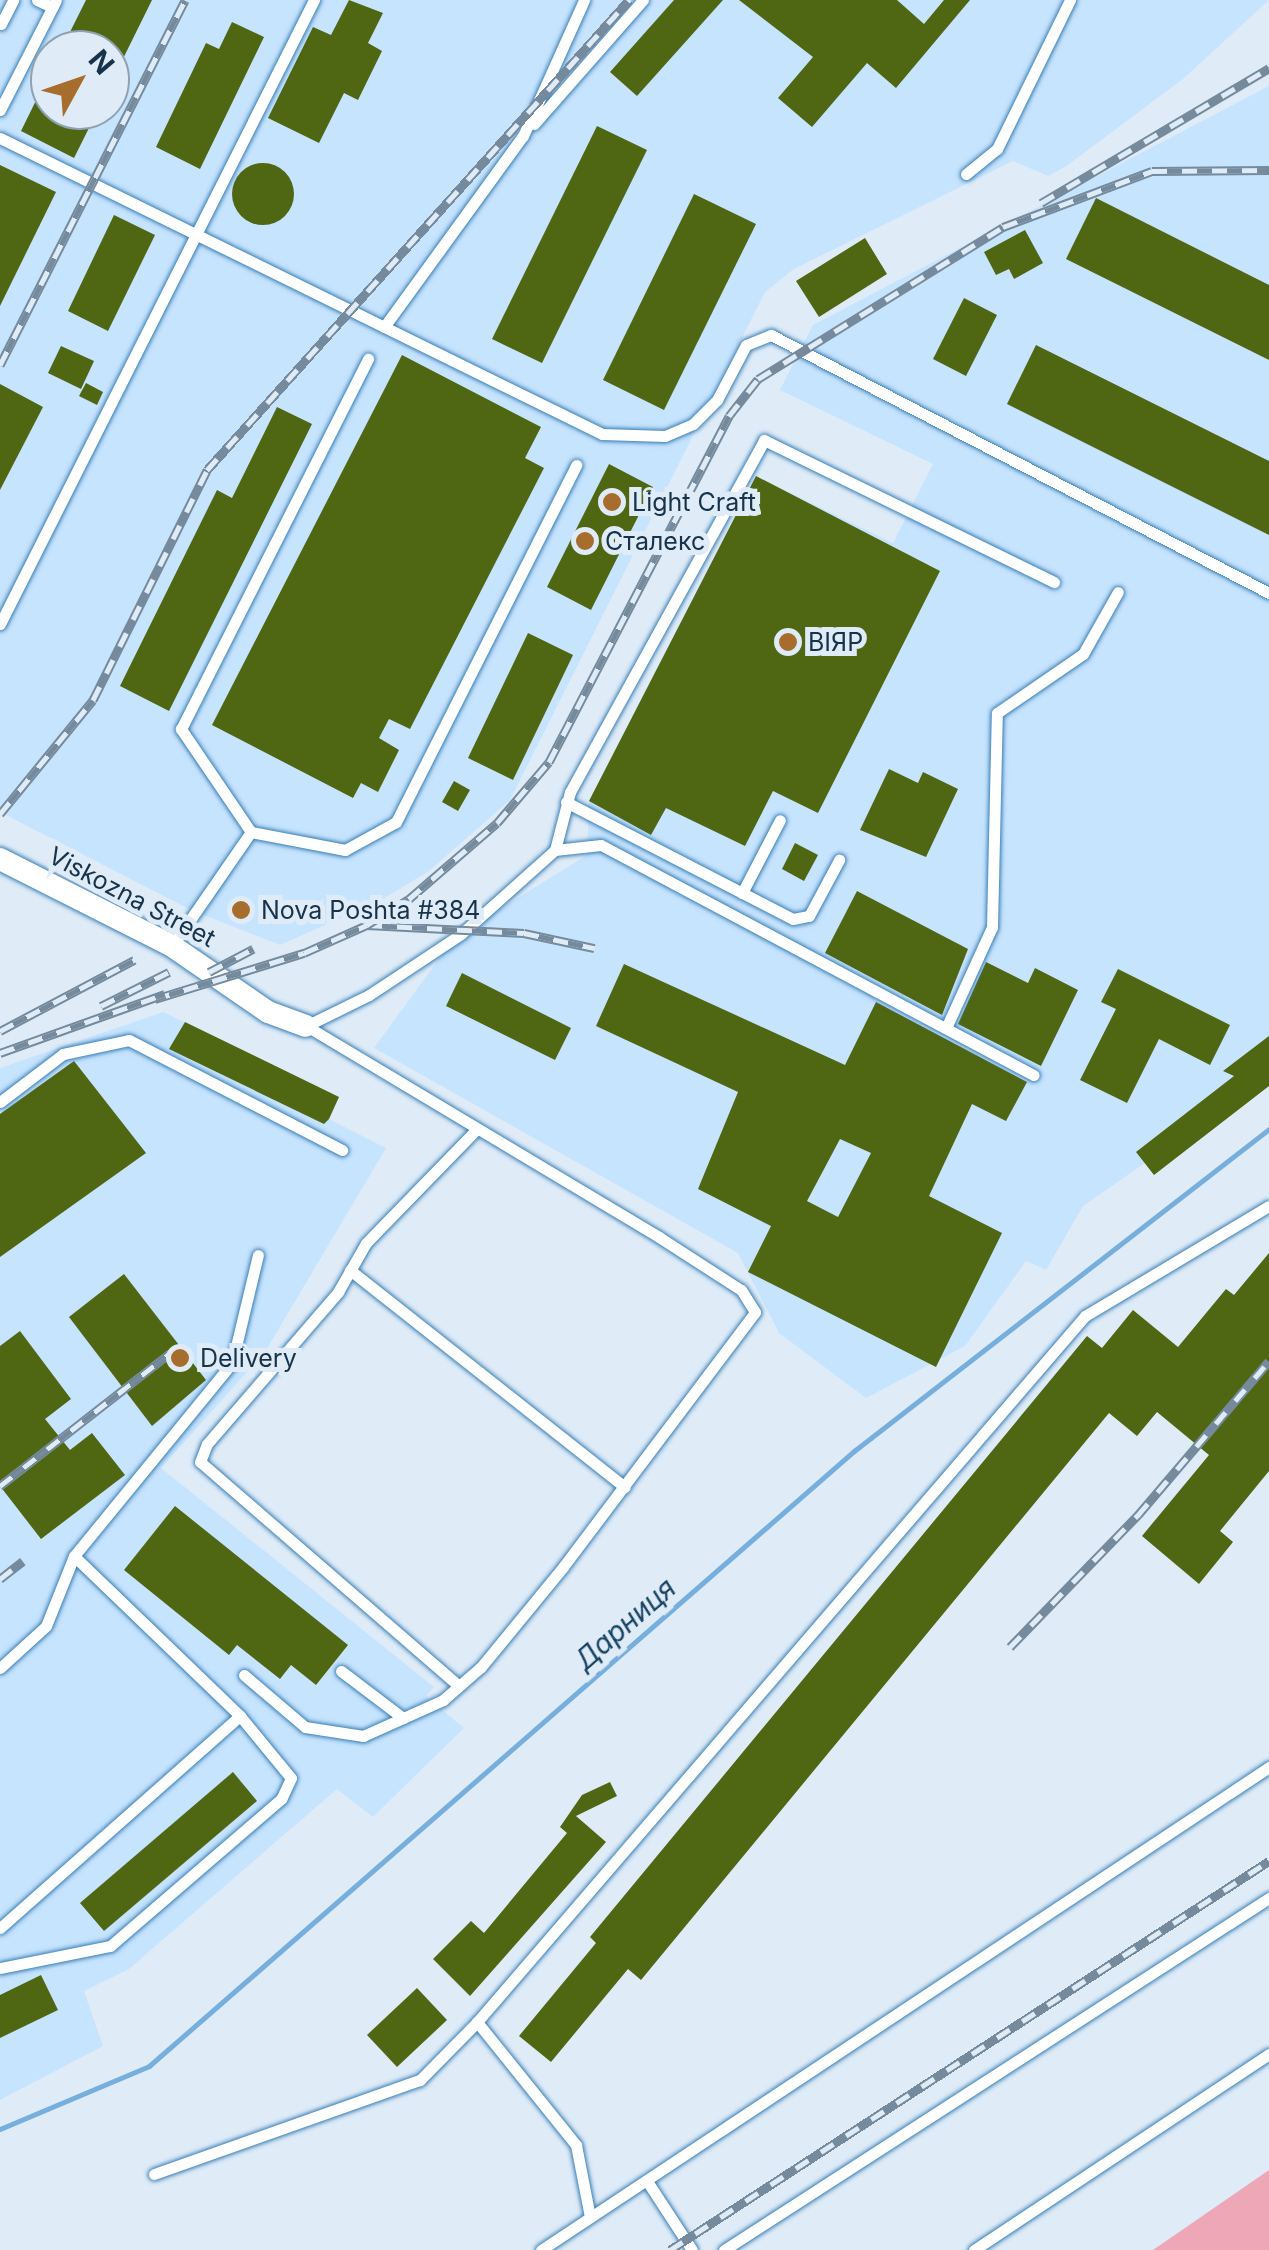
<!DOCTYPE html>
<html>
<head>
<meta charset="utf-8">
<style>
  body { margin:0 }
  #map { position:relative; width:1269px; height:2250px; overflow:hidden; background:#dfecf8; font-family:Inter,sans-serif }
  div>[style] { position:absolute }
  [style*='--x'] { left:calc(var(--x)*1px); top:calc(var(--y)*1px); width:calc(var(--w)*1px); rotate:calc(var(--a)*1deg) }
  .built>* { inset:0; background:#c6e4fe }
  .green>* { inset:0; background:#eea7b6 }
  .stream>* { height:5px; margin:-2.5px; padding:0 2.5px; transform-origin:2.5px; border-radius:2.5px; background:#76aede }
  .building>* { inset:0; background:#4f6612 }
  .round { border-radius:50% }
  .roads { filter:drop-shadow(0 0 2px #387fb5) drop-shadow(0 0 2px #387fb5) }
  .lane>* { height:11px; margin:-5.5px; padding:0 5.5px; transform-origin:5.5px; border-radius:5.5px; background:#fff }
  .street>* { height:22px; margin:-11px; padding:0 11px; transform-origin:11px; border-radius:11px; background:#fff }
  .rail>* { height:9px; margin-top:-4.5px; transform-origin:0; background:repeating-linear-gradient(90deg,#dfecf8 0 15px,#758a9c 0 30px); box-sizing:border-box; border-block:2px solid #758a9c }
  .dots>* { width:28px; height:28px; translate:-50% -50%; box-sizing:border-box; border:5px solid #dfecf8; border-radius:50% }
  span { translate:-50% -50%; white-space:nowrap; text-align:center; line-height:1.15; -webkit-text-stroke:10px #dfecf8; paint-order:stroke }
  .poi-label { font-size:25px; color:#16334b }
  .left { translate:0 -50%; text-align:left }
  .street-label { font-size:25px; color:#16334b }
  .water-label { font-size:28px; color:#184363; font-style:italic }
  .north { position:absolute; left:30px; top:30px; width:100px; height:100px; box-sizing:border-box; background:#dfecf8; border:2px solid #8fa2b3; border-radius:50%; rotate:50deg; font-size:28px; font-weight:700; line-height:40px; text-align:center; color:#16334b }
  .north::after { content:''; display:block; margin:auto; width:35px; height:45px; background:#a76d2d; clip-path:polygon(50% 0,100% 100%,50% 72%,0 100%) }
</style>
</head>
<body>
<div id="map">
  <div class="built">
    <div style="clip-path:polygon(evenodd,0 0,1269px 0,1183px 79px,1065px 167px,1048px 176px,1013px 161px,794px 269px,765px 292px,510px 800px,429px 871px,383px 899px,280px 945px,193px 911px,0 812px,0 0,50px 50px,110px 50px,110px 110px,50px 110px,50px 50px)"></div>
    <div style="clip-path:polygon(1269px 86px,1269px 1077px,1083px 1206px,1046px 1270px,1026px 1261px,965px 1346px,866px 1398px,779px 1333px,738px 1253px,374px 1048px,455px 937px,587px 855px,589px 801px,756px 476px,893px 543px,933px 464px,780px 390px,813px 325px)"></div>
    <div style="clip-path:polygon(163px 1012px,339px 1097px,329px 1119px,386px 1148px,265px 1352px,161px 1468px,434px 1687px,426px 1696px,464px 1728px,373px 1817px,337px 1789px,129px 1969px,84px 1991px,103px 2046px,0 2100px,0 1068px)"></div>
  </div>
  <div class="green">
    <div style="clip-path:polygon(1269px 2170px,1269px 2250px,1153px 2250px)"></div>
  </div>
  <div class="stream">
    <div style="--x:0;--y:2129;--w:162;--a:-22.9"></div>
    <div style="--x:149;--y:2066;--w:936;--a:-41.1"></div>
    <div style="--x:854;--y:1451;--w:525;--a:-37.81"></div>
  </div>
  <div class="building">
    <div style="clip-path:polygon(86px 0,152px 0,110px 85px,110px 50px,61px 50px)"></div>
    <div style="clip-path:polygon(349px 0,383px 13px,368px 43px,382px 51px,358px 100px,344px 93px,319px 143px,268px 118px,313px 27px,331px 35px)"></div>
    <div style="clip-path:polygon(674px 0,723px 0,637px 96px,610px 72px)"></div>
    <div style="clip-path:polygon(739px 0,897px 0,924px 24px,944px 0,970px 0,896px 88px,867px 63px,812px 127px,778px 98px,813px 57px)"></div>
    <div style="clip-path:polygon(232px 22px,264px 37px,200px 169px,156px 147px,206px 43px,219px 49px)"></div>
    <div style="clip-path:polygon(50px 72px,50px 110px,98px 110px,74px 158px,21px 131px)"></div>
    <div style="clip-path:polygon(597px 126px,647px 150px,542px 363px,492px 339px)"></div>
    <div class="round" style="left:232px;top:163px;width:62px;height:62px"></div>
    <div style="clip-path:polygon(0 165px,56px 192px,0 306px)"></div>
    <div style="clip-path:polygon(694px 194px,756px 224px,664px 410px,603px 380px)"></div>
    <div style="clip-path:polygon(1096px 198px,1269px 285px,1269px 360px,1066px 259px)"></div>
    <div style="clip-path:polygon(114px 215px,155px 235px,108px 331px,68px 311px)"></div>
    <div style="clip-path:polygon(1025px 230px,1043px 263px,1014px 279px,1009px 269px,996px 275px,984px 252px)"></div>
    <div style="clip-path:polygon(865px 238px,887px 274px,819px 317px,796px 281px)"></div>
    <div style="clip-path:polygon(964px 298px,997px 315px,966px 376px,933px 359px)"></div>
    <div style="clip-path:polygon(1036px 345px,1269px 461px,1269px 535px,1007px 404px)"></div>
    <div style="clip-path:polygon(61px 346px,94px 361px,81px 389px,48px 373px)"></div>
    <div style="clip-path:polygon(402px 355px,541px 427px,525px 458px,544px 468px,410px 729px,389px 719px,379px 738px,399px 750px,378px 792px,361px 783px,353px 798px,212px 725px)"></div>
    <div style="clip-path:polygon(86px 383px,103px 392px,97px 405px,79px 396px)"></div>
    <div style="clip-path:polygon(0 384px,43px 407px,0 490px)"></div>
    <div style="clip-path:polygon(277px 407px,312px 424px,169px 711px,120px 686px,217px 490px,232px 498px)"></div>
    <div style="clip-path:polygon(609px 464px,653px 487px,591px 610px,547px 587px)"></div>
    <div style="clip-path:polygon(756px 476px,940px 571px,818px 813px,773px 791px,745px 846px,666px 808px,651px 835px,589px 801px)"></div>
    <div style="clip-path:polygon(528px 633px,573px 655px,513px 780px,468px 758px)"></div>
    <div style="clip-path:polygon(889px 769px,918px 783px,923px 772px,958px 789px,926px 857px,860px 830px)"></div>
    <div style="clip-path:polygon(454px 781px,470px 790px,458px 811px,442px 802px)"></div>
    <div style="clip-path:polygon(795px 843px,818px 855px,804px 881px,782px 869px)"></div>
    <div style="clip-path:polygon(857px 891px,968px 949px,942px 1015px,825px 953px)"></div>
    <div style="clip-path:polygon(986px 962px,1028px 983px,1035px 968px,1078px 990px,1041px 1066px,958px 1024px)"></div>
    <div style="clip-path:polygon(evenodd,624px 964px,845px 1065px,876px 1002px,1027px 1082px,1006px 1121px,972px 1104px,929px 1196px,1002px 1233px,936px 1367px,748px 1272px,771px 1226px,698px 1189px,738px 1092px,596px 1026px,624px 964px,840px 1139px,871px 1153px,838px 1217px,807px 1201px,840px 1139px)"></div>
    <div style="clip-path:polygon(1118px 969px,1230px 1025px,1210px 1065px,1159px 1039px,1127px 1103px,1080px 1080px,1116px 1009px,1101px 1002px)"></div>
    <div style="clip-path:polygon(462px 973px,571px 1028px,555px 1060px,446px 1006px)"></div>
    <div style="clip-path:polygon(185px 1022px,339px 1097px,329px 1119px,324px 1124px,169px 1049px)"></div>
    <div style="clip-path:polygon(1269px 1036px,1269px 1086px,1154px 1175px,1136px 1152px,1234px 1076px,1223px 1071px)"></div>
    <div style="clip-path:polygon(74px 1061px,146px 1153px,0 1257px,0 1114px)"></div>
    <div style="clip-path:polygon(1269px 1253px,1269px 1471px,1220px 1531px,1233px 1542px,1199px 1584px,1142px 1536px,1209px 1455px,1157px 1412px,1137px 1436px,1109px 1413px,641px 1980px,628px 1969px,551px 2062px,519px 2036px,596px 1943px,590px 1937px,1087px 1336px,1102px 1348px,1133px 1310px,1178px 1347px,1226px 1289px,1234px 1295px)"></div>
    <div style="clip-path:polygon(124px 1274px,206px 1380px,152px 1426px,69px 1317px)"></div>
    <div style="clip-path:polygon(20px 1331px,71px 1399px,45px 1419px,70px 1450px,92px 1433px,125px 1475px,41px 1539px,0 1486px,0 1346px)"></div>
    <div style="clip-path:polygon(175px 1506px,348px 1645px,316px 1685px,291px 1665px,280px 1679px,237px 1645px,229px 1655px,124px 1570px)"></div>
    <div style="clip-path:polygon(233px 1772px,257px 1801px,104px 1931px,80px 1903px)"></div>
    <div style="clip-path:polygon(610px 1782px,617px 1796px,576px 1816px,606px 1842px,470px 1996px,433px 1959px,471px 1921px,484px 1933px,567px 1833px,560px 1827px,582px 1795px)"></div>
    <div style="clip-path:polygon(41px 1975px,58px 2010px,0 2038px,0 1995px)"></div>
    <div style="clip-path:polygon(417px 1988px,447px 2020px,397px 2067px,367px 2035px)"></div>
  </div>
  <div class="roads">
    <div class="lane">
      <div style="--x:37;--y:0;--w:17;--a:25"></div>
      <div style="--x:1;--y:24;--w:27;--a:-63"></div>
      <div style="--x:0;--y:110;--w:123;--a:-63"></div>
      <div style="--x:534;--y:124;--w:165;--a:-48.7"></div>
      <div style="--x:0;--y:138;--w:671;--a:26.18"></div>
      <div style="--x:602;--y:434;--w:63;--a:1.8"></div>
      <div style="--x:665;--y:436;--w:30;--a:-23"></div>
      <div style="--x:693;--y:424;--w:34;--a:-45"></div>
      <div style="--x:717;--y:400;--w:62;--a:-62.2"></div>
      <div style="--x:746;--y:345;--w:27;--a:-22"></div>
      <div style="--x:771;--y:335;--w:561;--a:27.39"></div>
      <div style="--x:966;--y:174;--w:40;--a:-39"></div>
      <div style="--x:997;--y:149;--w:166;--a:-63.9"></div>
      <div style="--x:384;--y:327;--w:236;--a:-54"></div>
      <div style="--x:523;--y:136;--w:149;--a:-65.8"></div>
      <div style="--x:0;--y:624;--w:699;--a:-63.29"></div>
      <div style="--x:566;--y:802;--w:255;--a:27.3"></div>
      <div style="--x:793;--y:919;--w:16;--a:-11"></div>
      <div style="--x:809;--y:916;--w:64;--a:-61.8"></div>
      <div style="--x:251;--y:832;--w:125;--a:-124.2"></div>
      <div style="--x:181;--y:729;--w:415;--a:-63.2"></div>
      <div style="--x:555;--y:850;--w:46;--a:-6.2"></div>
      <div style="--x:601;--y:845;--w:490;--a:28"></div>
      <div style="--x:742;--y:893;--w:82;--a:-62.5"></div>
      <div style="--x:172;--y:946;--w:139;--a:-55.3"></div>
      <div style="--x:251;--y:832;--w:96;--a:10.8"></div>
      <div style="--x:345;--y:850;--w:58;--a:-28.8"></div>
      <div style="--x:396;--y:822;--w:400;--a:-63.2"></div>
      <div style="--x:306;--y:1026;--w:70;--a:-26.2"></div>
      <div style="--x:369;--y:995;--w:110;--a:-33.5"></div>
      <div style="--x:461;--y:934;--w:126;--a:-41.8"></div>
      <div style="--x:555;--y:850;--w:60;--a:-75.5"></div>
      <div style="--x:570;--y:792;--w:402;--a:-61.1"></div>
      <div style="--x:764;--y:440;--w:323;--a:26.1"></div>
      <div style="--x:946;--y:1028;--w:111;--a:-65.5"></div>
      <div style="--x:992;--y:927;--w:214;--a:-88.7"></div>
      <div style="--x:997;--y:713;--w:104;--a:-34.5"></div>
      <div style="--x:1083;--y:654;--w:71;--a:-60.6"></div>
      <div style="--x:0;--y:1102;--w:79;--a:-37.3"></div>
      <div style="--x:63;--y:1054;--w:67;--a:-12"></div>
      <div style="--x:129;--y:1040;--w:240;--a:27.3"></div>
      <div style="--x:350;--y:1270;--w:350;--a:38.3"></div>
      <div style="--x:74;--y:1556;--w:249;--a:-50.7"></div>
      <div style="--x:232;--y:1363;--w:111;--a:-76.5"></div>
      <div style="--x:0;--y:1668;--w:62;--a:-42.4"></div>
      <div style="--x:46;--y:1626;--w:75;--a:-68.2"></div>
      <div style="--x:74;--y:1556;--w:231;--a:43.9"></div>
      <div style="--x:240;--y:1716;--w:80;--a:50.6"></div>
      <div style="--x:291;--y:1778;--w:23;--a:115"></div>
      <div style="--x:281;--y:1799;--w:225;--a:139.3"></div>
      <div style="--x:110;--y:1946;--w:112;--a:168.7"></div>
      <div style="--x:341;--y:1671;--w:78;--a:37.2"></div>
      <div style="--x:244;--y:1675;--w:80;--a:40.4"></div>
      <div style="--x:305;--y:1727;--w:59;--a:8.8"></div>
      <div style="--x:363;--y:1736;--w:88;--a:-24.2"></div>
      <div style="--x:443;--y:1700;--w:50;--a:-41"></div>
      <div style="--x:481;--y:1667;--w:129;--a:-50.6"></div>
      <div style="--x:563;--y:1567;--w:319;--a:-53"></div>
      <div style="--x:755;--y:1312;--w:26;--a:-122"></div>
      <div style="--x:741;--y:1290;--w:98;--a:-147.1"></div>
      <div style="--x:659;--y:1237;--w:411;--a:-149.1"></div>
      <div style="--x:459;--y:1686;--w:342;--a:-139.1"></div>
      <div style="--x:200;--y:1462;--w:19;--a:-69"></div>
      <div style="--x:207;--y:1444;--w:201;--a:-49.2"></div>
      <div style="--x:338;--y:1292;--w:56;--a:-60.3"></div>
      <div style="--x:366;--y:1243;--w:158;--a:-45.8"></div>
      <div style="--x:0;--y:1928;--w:320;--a:-41.5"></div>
      <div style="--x:154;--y:2174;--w:282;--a:-19.5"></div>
      <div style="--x:420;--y:2080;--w:81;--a:-45.5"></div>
      <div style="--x:647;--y:2181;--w:82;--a:56.9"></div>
      <div style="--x:590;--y:2217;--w:73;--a:-101"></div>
      <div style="--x:576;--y:2145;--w:158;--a:-128.8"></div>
      <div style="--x:477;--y:2022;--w:932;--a:-49.27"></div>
      <div style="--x:1085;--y:1316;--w:214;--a:-30.9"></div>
      <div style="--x:541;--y:2250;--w:874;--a:-33.56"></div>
      <div style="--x:724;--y:2250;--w:649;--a:-32.86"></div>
      <div style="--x:974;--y:2250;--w:354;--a:-33.6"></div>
    </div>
    <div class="street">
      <div style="--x:0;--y:859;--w:193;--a:26.8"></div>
      <div style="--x:172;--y:946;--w:116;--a:34.5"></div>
      <div style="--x:268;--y:1012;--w:40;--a:20.2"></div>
    </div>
  </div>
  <div class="rail">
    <div style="--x:1041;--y:203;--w:265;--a:-30.6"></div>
    <div style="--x:0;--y:365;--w:409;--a:-63.1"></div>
    <div style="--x:0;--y:814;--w:147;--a:-50.8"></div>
    <div style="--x:93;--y:700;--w:257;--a:-63.6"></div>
    <div style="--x:207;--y:470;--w:632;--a:-48.08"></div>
    <div style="--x:367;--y:925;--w:157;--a:2.9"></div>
    <div style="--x:524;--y:933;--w:72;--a:12.1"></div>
    <div style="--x:209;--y:972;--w:50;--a:-27.6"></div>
    <div style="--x:155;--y:999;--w:156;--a:-17.2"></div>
    <div style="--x:304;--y:953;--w:69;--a:-24"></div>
    <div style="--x:367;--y:925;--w:49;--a:-31.8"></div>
    <div style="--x:409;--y:899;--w:116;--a:-40.8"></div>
    <div style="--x:497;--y:823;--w:80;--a:-49.6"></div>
    <div style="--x:549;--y:762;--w:390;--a:-62.5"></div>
    <div style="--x:729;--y:416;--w:47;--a:-51.9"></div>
    <div style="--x:758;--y:379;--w:288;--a:-31.8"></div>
    <div style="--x:1003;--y:227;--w:159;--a:-20.6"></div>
    <div style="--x:1152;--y:171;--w:117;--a:-0.5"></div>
    <div style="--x:101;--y:1006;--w:76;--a:-26.6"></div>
    <div style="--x:0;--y:1031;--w:152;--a:-27.9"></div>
    <div style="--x:0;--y:1053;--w:175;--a:-19.7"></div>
    <div style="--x:0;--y:1486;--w:216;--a:-38"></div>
    <div style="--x:0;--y:1579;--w:29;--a:-38"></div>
    <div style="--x:1010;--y:1647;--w:184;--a:-45.9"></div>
    <div style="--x:1138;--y:1515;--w:202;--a:-49.6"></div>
    <div style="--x:670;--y:2250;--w:714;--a:-33"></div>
  </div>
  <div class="dots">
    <div style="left:612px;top:502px;background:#a76d2d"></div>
    <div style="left:585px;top:541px;background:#a76d2d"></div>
    <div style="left:788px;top:642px;background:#a76d2d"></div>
    <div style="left:241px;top:910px;background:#a76d2d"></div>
    <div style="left:180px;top:1358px;background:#a76d2d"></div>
  </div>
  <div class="poi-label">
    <span class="left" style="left:632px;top:502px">Light Craft</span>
    <span class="left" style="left:605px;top:541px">Сталекс</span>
    <span class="left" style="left:808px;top:642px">ВІЯР</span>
    <span class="left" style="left:261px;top:910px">Nova Poshta #384</span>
    <span class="left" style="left:200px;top:1358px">Delivery</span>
  </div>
  <div class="street-label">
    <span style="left:132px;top:897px;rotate:28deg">Viskozna Street</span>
  </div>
  <div class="water-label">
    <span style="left:625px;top:1624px;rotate:-41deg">Дарниця</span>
  </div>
  <div class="north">N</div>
</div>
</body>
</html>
